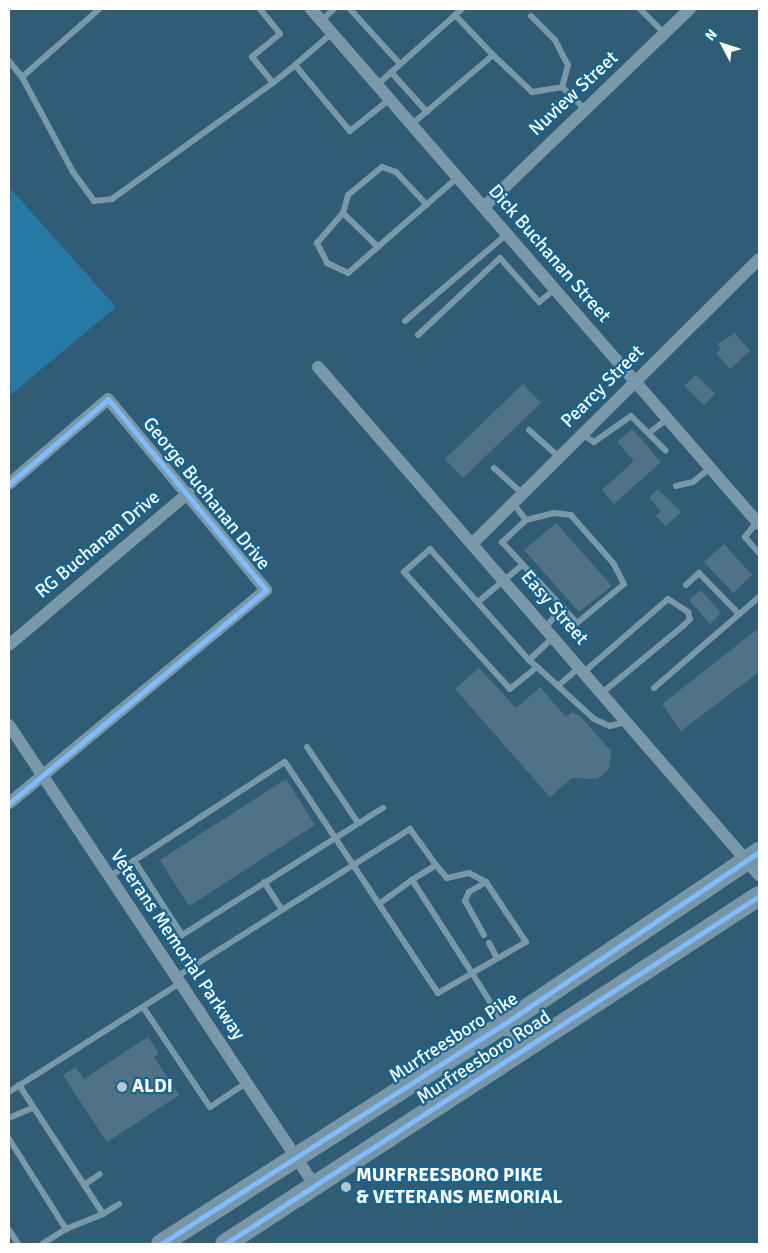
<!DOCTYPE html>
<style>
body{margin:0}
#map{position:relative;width:768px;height:1253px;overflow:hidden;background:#315c75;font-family:Signika,sans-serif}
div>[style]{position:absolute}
.green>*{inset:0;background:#2679a5}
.building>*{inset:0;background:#507286}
.service>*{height:6px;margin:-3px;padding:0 3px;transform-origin:3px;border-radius:3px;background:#7998a8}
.minor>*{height:12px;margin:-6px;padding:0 6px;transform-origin:6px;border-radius:6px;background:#7998a8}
.primary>*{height:20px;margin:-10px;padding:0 10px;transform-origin:10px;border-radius:10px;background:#7896a7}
.cycleway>*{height:5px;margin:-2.5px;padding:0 2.5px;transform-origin:2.5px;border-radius:2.5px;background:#80bcff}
.dots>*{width:14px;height:14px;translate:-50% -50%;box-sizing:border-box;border:2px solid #156491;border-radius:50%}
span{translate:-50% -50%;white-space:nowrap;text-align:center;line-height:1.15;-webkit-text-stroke:4.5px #156491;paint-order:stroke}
.street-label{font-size:19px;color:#fff}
.poi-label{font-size:19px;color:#fff;font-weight:700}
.left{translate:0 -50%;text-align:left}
.frame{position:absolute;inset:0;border:10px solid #fff;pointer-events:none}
.north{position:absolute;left:698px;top:20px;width:50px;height:50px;-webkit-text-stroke:4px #156491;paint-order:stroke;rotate:310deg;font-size:14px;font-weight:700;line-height:20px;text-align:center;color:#fff}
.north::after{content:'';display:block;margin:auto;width:18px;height:22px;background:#fff;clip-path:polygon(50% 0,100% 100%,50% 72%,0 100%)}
</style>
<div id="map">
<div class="green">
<i style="clip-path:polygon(9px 187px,116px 307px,9px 396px)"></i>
</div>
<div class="building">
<i style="clip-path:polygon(735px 333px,750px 351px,730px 369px,716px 353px,721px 349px,717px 344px)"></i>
<i style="clip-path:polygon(696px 375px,715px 394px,704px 405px,684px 386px)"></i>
<i style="clip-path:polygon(523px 384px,541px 403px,463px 478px,445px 459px)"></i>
<i style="clip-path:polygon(632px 429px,661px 462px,614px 504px,602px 490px,634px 461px,617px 442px)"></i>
<i style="clip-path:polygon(658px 489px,681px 512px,666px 526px,656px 516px,661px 511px,649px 498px)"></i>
<i style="clip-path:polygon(556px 523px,612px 586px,579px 612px,524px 550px)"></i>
<i style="clip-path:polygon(724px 544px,752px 575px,733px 593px,704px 562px)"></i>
<i style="clip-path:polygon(701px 590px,721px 613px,710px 624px,689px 600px)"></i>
<i style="clip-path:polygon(759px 628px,759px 672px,681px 731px,662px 704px)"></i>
<i style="clip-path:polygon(479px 668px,516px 708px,540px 687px,566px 717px,572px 712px,580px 716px,611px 751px,609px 769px,597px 779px,572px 778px,550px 797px,455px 689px)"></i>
<i style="clip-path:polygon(286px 779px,315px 825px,189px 906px,160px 860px)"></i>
<i style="clip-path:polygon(148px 1037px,159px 1054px,154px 1057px,179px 1095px,107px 1142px,63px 1075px,76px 1067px,84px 1079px)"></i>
</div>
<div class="service">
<i style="left:260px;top:9px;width:32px;rotate:51deg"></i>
<i style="left:280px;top:34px;width:36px;rotate:141deg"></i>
<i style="left:252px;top:57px;width:33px;rotate:51deg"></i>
<i style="left:273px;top:83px;width:28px;rotate:-39deg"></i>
<i style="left:350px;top:9px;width:74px;rotate:47.7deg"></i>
<i style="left:640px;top:9px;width:35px;rotate:45deg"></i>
<i style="left:455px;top:15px;width:55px;rotate:46.5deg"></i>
<i style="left:531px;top:16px;width:34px;rotate:45deg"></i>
<i style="left:555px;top:40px;width:28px;rotate:63deg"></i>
<i style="left:568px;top:65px;width:23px;rotate:105deg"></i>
<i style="left:321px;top:21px;width:18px;rotate:-43deg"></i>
<i style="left:332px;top:33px;width:49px;rotate:139.1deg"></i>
<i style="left:295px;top:65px;width:86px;rotate:50.2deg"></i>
<i style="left:350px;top:131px;width:51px;rotate:-38.7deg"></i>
<i style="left:9px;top:61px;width:21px;rotate:51deg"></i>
<i style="left:22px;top:77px;width:103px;rotate:-41.4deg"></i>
<i style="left:391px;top:72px;width:54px;rotate:48deg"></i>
<i style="left:22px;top:77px;width:108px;rotate:61.8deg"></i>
<i style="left:73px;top:172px;width:36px;rotate:54deg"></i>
<i style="left:94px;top:201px;width:18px;rotate:-6deg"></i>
<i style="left:112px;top:199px;width:198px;rotate:-35.8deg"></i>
<i style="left:377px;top:85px;width:114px;rotate:-41.8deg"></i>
<i style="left:412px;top:124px;width:106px;rotate:-40.4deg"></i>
<i style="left:493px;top:55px;width:54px;rotate:43.5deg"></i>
<i style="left:532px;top:92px;width:30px;rotate:-9deg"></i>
<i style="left:562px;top:87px;width:30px;rotate:44deg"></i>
<i style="left:343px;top:213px;width:19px;rotate:-74deg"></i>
<i style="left:348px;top:195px;width:44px;rotate:-39.5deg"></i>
<i style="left:382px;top:167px;width:15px;rotate:20deg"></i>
<i style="left:396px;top:172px;width:45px;rotate:46.8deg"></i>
<i style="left:378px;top:247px;width:49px;rotate:-135.8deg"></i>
<i style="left:343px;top:213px;width:40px;rotate:131deg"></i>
<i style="left:317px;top:243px;width:22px;rotate:63deg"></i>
<i style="left:327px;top:263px;width:23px;rotate:25deg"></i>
<i style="left:348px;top:273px;width:146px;rotate:-41.1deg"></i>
<i style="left:405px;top:321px;width:134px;rotate:-40.5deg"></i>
<i style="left:418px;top:335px;width:112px;rotate:-43.2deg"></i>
<i style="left:500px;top:258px;width:59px;rotate:48.4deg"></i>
<i style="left:539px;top:302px;width:21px;rotate:-39deg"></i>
<i style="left:529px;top:430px;width:40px;rotate:42deg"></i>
<i style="left:649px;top:433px;width:23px;rotate:-38deg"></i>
<i style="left:582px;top:434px;width:14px;rotate:34deg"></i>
<i style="left:594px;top:442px;width:45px;rotate:-35.1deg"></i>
<i style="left:631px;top:416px;width:49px;rotate:45deg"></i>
<i style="left:494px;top:468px;width:39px;rotate:42deg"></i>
<i style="left:676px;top:486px;width:17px;rotate:-13deg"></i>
<i style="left:693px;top:482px;width:22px;rotate:-39deg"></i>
<i style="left:513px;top:503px;width:21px;rotate:53deg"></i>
<i style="left:526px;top:520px;width:33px;rotate:137deg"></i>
<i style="left:502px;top:542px;width:110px;rotate:47.2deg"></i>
<i style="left:577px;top:623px;width:61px;rotate:-39.7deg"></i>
<i style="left:624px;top:584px;width:22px;rotate:-117deg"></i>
<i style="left:614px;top:564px;width:65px;rotate:-131.3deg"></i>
<i style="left:571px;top:515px;width:17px;rotate:-173deg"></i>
<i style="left:554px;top:513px;width:29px;rotate:166deg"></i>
<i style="left:757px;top:522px;width:19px;rotate:129deg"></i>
<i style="left:745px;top:537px;width:21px;rotate:49deg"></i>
<i style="left:686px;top:585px;width:18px;rotate:-43deg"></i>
<i style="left:699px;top:573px;width:57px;rotate:45.7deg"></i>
<i style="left:478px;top:602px;width:56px;rotate:-39.9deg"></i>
<i style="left:546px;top:627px;width:22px;rotate:-51deg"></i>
<i style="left:529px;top:660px;width:34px;rotate:-43deg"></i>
<i style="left:537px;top:667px;width:35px;rotate:141deg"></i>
<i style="left:510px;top:689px;width:158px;rotate:-132.2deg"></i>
<i style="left:404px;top:572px;width:35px;rotate:-41deg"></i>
<i style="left:430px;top:549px;width:149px;rotate:48.3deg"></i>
<i style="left:529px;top:660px;width:11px;rotate:41deg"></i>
<i style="left:537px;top:667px;width:28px;rotate:42deg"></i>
<i style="left:558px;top:686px;width:49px;rotate:42.5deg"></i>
<i style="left:594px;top:719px;width:17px;rotate:24deg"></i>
<i style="left:610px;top:726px;width:16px;rotate:-14deg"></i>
<i style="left:584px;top:672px;width:111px;rotate:-41deg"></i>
<i style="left:668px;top:599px;width:24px;rotate:33deg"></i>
<i style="left:688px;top:612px;width:7px;rotate:74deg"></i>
<i style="left:690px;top:619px;width:10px;rotate:135deg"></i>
<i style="left:683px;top:626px;width:105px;rotate:140.4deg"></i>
<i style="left:558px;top:686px;width:29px;rotate:-41deg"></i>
<i style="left:654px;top:688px;width:139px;rotate:-40.9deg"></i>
<i style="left:307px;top:747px;width:92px;rotate:56.1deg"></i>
<i style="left:134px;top:860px;width:89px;rotate:57.4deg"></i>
<i style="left:182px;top:935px;width:238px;rotate:-32.3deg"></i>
<i style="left:109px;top:877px;width:210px;rotate:-33.2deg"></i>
<i style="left:285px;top:762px;width:277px;rotate:56.5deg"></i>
<i style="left:438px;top:993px;width:39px;rotate:-30deg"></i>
<i style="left:472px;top:973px;width:111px;rotate:-122.8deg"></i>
<i style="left:412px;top:880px;width:39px;rotate:144deg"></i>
<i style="left:412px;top:880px;width:28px;rotate:-32deg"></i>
<i style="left:436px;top:865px;width:17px;rotate:50deg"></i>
<i style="left:447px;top:878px;width:23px;rotate:-13deg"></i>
<i style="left:469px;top:873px;width:19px;rotate:28deg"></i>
<i style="left:486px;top:882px;width:72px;rotate:56.3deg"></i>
<i style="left:526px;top:942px;width:62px;rotate:150.1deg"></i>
<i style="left:472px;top:973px;width:57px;rotate:58deg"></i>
<i style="left:264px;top:882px;width:33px;rotate:57deg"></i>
<i style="left:484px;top:935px;width:39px;rotate:-119deg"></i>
<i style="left:465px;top:901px;width:10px;rotate:-66deg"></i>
<i style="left:469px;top:892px;width:20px;rotate:-30deg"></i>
<i style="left:489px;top:943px;width:17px;rotate:62deg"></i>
<i style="left:176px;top:977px;width:277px;rotate:-32.3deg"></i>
<i style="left:410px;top:829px;width:44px;rotate:54.2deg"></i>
<i style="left:143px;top:1007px;width:120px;rotate:56.2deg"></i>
<i style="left:210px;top:1107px;width:43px;rotate:-33.7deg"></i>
<i style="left:19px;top:1085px;width:154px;rotate:56.9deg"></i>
<i style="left:103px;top:1214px;width:19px;rotate:-32deg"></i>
<i style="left:9px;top:1092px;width:203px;rotate:-32.5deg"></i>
<i style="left:9px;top:1118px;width:26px;rotate:-23deg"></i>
<i style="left:9px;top:1139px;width:107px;rotate:57.7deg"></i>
<i style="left:66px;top:1229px;width:40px;rotate:-22deg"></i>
<i style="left:84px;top:1185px;width:19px;rotate:-35deg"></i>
<i style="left:9px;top:1230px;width:17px;rotate:57deg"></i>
<i style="left:42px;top:1244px;width:28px;rotate:-32deg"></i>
</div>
<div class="minor">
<i style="left:311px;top:9px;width:683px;rotate:48.98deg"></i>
<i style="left:484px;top:207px;width:286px;rotate:-43.9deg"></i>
<i style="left:318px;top:367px;width:673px;rotate:49.04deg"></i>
<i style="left:9px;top:484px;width:130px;rotate:-40.6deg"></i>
<i style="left:108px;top:399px;width:248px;rotate:50.4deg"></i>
<i style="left:266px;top:590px;width:334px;rotate:140.3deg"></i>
<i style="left:473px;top:543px;width:403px;rotate:-44.8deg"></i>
<i style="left:9px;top:645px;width:235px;rotate:-40.3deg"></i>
<i style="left:9px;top:725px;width:553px;rotate:56.42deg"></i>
<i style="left:504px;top:1024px;width:33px;rotate:59deg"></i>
</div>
<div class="primary">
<i style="left:161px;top:1244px;width:407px;rotate:-32.7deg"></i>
<i style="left:504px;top:1024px;width:308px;rotate:-34deg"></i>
<i style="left:225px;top:1244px;width:637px;rotate:-33.09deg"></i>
</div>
<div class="cycleway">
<i style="left:9px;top:484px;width:130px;rotate:-40.6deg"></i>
<i style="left:108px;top:399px;width:248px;rotate:50.4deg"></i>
<i style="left:266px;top:590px;width:334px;rotate:140.3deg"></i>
<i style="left:161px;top:1244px;width:407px;rotate:-32.7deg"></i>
<i style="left:504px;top:1024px;width:308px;rotate:-34deg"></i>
<i style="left:225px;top:1244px;width:637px;rotate:-33.09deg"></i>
</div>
<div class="dots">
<i style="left:122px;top:1087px;background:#b7c6cf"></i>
<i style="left:346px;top:1187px;background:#b7c6cf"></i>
</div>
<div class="street-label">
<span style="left:574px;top:94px;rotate:-43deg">Nuview Street</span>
<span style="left:549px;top:254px;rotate:49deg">Dick Buchanan Street</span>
<span style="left:603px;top:387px;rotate:-45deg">Pearcy Street</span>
<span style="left:206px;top:494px;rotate:51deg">George Buchanan Drive</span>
<span style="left:98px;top:545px;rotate:-40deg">RG Buchanan Drive</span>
<span style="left:554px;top:608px;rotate:49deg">Easy Street</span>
<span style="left:177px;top:945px;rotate:56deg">Veterans Memorial Parkway</span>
<span style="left:454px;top:1038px;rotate:-33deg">Murfreesboro Pike</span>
<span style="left:484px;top:1058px;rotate:-33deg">Murfreesboro Road</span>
</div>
<div class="poi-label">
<span class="left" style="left:132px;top:1087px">ALDI</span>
<span class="left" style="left:356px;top:1187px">MURFREESBORO PIKE<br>&amp; VETERANS MEMORIAL</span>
</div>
<div class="frame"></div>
<div class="north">N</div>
</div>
